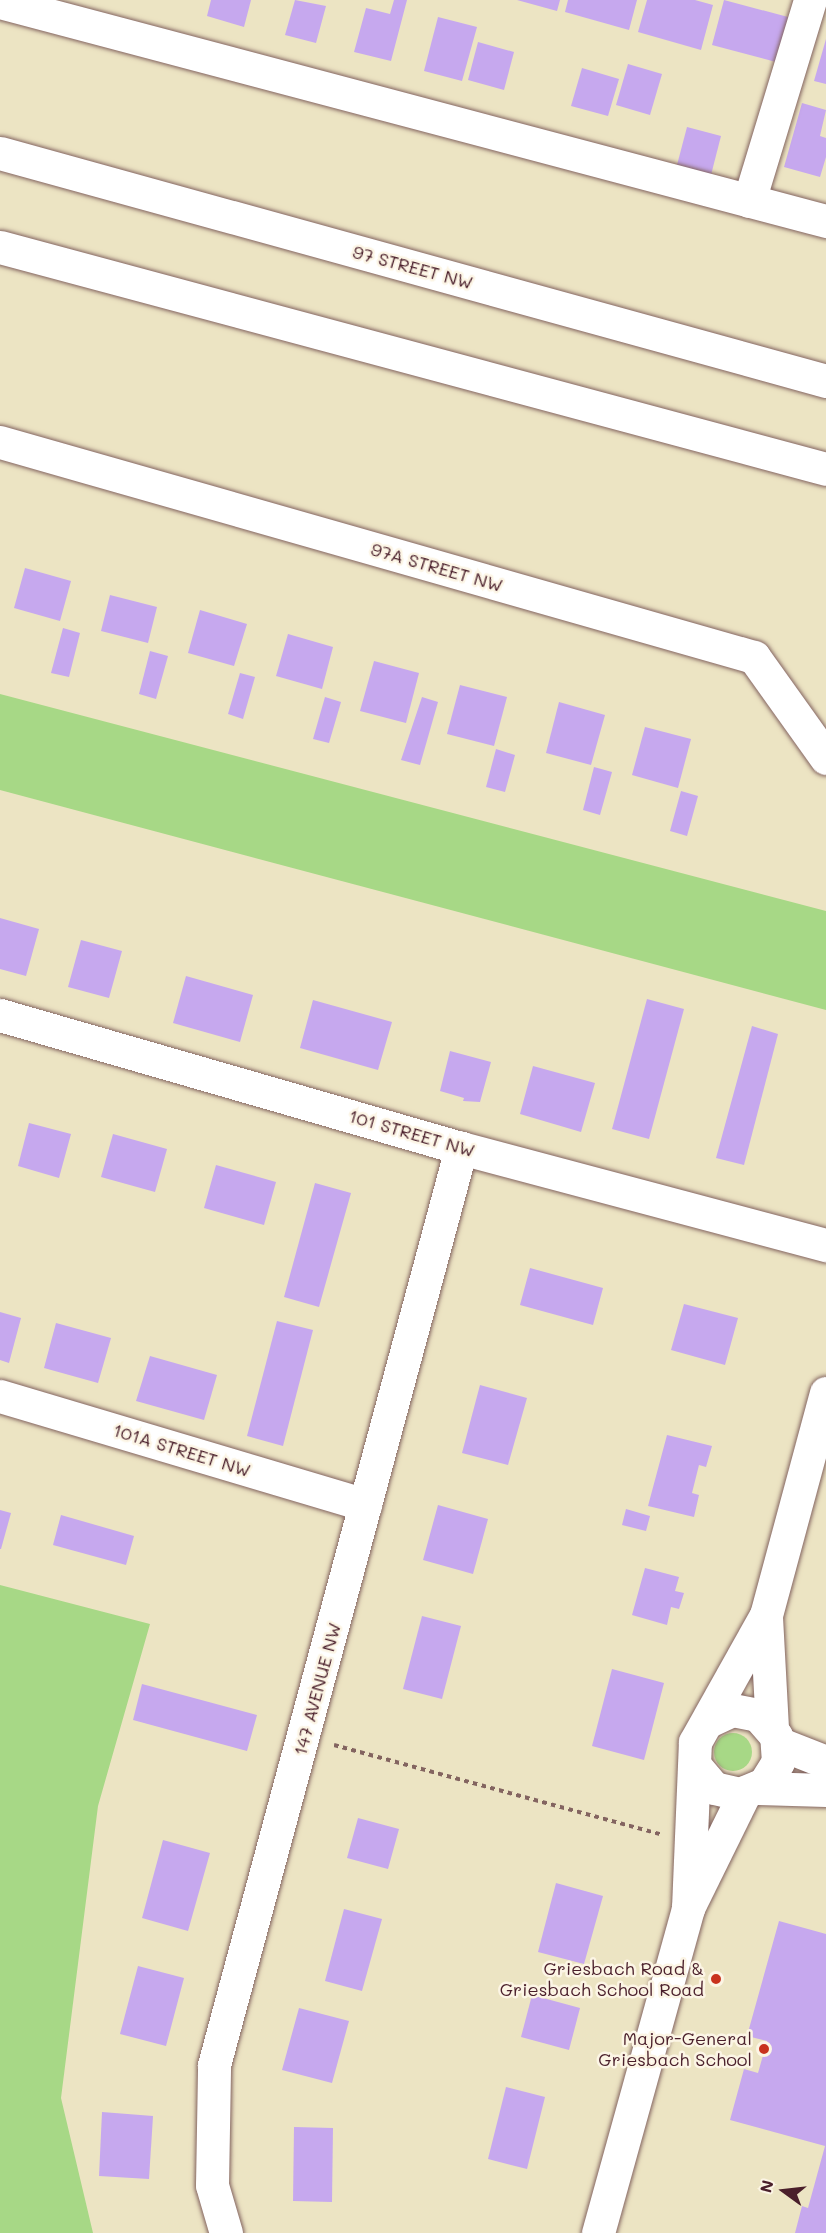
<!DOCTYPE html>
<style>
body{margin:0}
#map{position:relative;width:826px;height:2233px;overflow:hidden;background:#ece4c3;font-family:Mali,sans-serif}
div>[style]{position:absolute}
.green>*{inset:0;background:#a7d886}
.round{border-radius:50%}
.building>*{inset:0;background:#c6a8ee}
.path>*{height:4px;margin-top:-2px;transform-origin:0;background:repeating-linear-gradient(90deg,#836460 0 4.5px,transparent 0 9px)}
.roads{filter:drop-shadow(0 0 2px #836460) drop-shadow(0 0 2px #836460)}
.minor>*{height:33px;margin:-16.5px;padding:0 16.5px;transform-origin:16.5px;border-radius:16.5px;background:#fff}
.major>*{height:33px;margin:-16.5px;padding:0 16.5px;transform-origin:16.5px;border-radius:16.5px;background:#fff}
.dots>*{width:16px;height:16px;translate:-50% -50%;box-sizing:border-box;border:3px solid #fcf5e5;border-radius:50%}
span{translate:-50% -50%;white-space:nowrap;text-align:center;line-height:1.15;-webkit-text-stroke:5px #fcf5e5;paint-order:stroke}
.street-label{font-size:18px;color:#4a1f2b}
.poi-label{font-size:18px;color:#4a1f2b}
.right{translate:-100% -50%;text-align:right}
.north{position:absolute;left:754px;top:2161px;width:60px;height:60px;-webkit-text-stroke:4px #fcf5e5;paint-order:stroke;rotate:285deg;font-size:16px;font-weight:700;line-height:24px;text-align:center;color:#4a1f2b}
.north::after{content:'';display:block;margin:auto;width:21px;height:27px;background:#4a1f2b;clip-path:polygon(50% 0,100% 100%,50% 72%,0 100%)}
</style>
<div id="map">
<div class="green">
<i style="clip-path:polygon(0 694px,826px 911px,826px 1010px,0 790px)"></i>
<i style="clip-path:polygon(0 1585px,150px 1624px,98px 1806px,61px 2098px,93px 2233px,0 2233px)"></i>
<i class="round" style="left:714px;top:1733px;width:38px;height:38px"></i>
</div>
<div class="building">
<i style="clip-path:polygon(211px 0,251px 0,244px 27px,207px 16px)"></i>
<i style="clip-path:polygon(295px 0,326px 6px,316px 43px,285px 35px)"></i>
<i style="clip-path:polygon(394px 0,407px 0,391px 61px,354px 52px,366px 8px,390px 14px)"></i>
<i style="clip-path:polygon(517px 0,560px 0,557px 11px)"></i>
<i style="clip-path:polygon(568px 0,637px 0,629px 30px,565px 12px)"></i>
<i style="clip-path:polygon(647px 0,695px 0,713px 5px,701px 50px,638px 32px)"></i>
<i style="clip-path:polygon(724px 0,788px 17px,776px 62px,712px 45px)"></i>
<i style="clip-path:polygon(438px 17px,477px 27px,462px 81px,424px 71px)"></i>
<i style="clip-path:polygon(826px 39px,826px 84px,814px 81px)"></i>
<i style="clip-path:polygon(478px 42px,514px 52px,504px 90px,468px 80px)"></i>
<i style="clip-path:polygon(628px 64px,662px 74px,650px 115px,616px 105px)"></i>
<i style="clip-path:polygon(582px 68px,619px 79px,608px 116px,571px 106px)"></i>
<i style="clip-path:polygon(802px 103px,826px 110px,820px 136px,826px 138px,826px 157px,820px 177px,784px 167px)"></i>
<i style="clip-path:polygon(687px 127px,721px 136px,711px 175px,677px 165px)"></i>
<i style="clip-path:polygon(25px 568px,71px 581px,60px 621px,14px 608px)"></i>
<i style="clip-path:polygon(110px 595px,157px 607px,148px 643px,101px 631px)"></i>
<i style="clip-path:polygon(200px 610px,247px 624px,234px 666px,188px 653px)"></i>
<i style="clip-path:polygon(63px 628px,80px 633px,69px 677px,51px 673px)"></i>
<i style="clip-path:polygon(288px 634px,333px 647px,322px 689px,276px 676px)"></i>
<i style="clip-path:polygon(150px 651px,168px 656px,156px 699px,139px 694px)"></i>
<i style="clip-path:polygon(374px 661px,419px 673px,406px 723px,360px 711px)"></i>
<i style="clip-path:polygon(240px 673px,255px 677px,243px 719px,228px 714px)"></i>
<i style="clip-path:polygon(460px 685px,507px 697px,494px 746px,447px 734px)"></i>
<i style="clip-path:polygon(325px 697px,341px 702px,329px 743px,313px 739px)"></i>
<i style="clip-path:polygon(422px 697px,438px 702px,420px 765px,401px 760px)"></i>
<i style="clip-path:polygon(559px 702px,605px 715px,591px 765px,546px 753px)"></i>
<i style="clip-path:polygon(645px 727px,691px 739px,678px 788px,632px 775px)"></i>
<i style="clip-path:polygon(496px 749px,515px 755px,505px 792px,486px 787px)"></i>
<i style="clip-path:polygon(594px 767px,612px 772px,600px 815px,583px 810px)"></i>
<i style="clip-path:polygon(681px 791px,698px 796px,687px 836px,670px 831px)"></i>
<i style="clip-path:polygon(0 918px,39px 929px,26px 976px,0 969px)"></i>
<i style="clip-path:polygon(81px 940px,122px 951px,109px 998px,68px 987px)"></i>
<i style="clip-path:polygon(186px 976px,253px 995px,240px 1042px,173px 1023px)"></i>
<i style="clip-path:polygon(647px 999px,684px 1009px,649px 1139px,612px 1129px)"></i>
<i style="clip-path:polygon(313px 1000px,392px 1022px,378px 1070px,300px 1048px)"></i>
<i style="clip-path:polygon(752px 1026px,778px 1034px,744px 1165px,716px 1158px)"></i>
<i style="clip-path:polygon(450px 1051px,491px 1062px,480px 1102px,463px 1101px,464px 1098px,440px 1091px)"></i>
<i style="clip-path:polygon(533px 1066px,595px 1083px,581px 1132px,520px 1114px)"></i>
<i style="clip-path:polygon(29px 1123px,71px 1134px,59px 1178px,18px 1166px)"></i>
<i style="clip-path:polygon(113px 1134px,167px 1149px,155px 1192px,101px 1177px)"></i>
<i style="clip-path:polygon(216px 1165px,276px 1182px,264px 1225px,204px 1208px)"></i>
<i style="clip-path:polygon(315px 1183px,351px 1193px,319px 1307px,284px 1297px)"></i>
<i style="clip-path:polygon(530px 1268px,603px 1288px,593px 1325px,520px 1305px)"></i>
<i style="clip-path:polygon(684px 1304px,738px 1318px,725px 1365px,671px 1350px)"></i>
<i style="clip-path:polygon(0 1312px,21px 1318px,9px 1363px,0 1360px)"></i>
<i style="clip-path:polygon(277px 1321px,313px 1330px,283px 1446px,247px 1436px)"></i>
<i style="clip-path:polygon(56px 1323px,111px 1338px,98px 1383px,44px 1368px)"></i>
<i style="clip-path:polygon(150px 1356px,217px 1375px,204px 1420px,136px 1401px)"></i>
<i style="clip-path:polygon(480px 1385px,527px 1398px,508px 1465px,462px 1453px)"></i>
<i style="clip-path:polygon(667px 1435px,712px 1446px,706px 1467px,699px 1465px,692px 1493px,699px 1495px,694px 1517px,648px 1506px)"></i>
<i style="clip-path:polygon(438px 1505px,488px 1519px,473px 1574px,423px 1560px)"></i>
<i style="clip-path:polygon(626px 1509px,650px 1516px,646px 1531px,622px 1525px)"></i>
<i style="clip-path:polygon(0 1510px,11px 1513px,1px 1549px,0 1549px)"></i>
<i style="clip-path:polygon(61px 1515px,134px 1536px,126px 1565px,53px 1545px)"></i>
<i style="clip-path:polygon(645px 1568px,679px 1577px,675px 1591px,684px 1593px,679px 1609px,671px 1607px,667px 1625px,632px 1615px)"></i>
<i style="clip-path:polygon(422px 1616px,461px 1626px,442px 1699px,403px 1689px)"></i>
<i style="clip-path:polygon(612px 1669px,664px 1683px,644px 1760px,592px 1746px)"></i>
<i style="clip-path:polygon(142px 1684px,257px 1715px,247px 1751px,133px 1720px)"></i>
<i style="clip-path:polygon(358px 1818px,399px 1829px,388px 1869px,347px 1858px)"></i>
<i style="clip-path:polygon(163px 1840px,210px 1853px,188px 1931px,142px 1918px)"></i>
<i style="clip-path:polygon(556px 1883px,603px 1896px,584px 1964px,538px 1952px)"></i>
<i style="clip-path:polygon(344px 1909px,382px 1919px,362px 1991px,325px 1981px)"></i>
<i style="clip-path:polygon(779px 1921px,826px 1934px,826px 2233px,795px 2233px,802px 2206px,808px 2208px,825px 2146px,730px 2120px,744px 2069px,758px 2073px,767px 2041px,747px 2036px)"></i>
<i style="clip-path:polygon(138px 1966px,184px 1978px,166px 2046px,120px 2034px)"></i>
<i style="clip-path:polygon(532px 1995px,580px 2008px,569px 2050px,521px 2037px)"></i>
<i style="clip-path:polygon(299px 2008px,349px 2021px,332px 2083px,282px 2070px)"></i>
<i style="clip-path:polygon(506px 2087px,545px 2097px,527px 2169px,488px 2159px)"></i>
<i style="clip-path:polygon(102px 2112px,153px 2116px,149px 2179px,99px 2176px)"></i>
<i style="clip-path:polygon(294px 2127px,333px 2128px,332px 2202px,293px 2201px)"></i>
</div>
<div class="path">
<i style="left:334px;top:1745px;width:338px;rotate:15.3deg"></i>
</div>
<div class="roads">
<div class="minor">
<i style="left:0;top:2px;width:855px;rotate:14.85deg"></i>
<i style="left:749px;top:201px;width:210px;rotate:-73.1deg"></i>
<i style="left:0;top:442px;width:784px;rotate:15.92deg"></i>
<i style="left:754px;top:657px;width:124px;rotate:54.5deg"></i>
<i style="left:0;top:1015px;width:480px;rotate:16.1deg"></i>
<i style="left:461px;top:1148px;width:378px;rotate:14.9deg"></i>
<i style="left:0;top:1396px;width:381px;rotate:16.6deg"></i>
<i style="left:766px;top:1617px;width:112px;rotate:86.9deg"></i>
<i style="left:778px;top:1743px;width:52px;rotate:21.6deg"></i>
<i style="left:697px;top:1768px;width:26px;rotate:50deg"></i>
<i style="left:714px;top:1788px;width:27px;rotate:13deg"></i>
<i style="left:740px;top:1794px;width:26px;rotate:-23deg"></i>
<i style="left:764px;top:1784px;width:26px;rotate:-58deg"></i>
<i style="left:778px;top:1762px;width:26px;rotate:-94deg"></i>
<i style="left:776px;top:1736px;width:28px;rotate:-131deg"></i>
<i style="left:758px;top:1715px;width:26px;rotate:-169deg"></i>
<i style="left:732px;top:1710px;width:26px;rotate:155deg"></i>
<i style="left:758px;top:1788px;width:68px;rotate:1.7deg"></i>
<i style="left:688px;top:1908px;width:166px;rotate:-87.6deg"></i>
<i style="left:695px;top:1742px;width:145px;rotate:-60.8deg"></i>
<i style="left:766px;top:1615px;width:230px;rotate:-74.9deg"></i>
<i style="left:226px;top:2233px;width:50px;rotate:-106.3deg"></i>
<i style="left:212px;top:2185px;width:120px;rotate:-89deg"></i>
<i style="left:214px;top:2065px;width:950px;rotate:-74.92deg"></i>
<i style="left:598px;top:2233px;width:337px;rotate:-74.5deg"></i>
<i style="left:688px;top:1908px;width:129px;rotate:-63.8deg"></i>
</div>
<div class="major">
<i style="left:0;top:153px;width:857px;rotate:15.43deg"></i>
<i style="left:0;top:247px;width:855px;rotate:15.04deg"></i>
</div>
</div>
<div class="dots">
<i style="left:716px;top:1979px;background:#c8321e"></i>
<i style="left:764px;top:2049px;background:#c8321e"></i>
</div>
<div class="street-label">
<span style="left:413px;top:267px;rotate:15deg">97 STREET NW</span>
<span style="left:437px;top:567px;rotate:16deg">97A STREET NW</span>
<span style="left:412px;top:1133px;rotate:16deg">101 STREET NW</span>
<span style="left:182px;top:1450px;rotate:17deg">101A STREET NW</span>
<span style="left:317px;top:1689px;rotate:-75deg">147 AVENUE NW</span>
</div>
<div class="poi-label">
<span class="right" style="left:704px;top:1979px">Griesbach Road &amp;<br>Griesbach School Road</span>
<span class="right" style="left:752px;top:2049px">Major-General<br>Griesbach School</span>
</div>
<div class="north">N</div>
</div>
